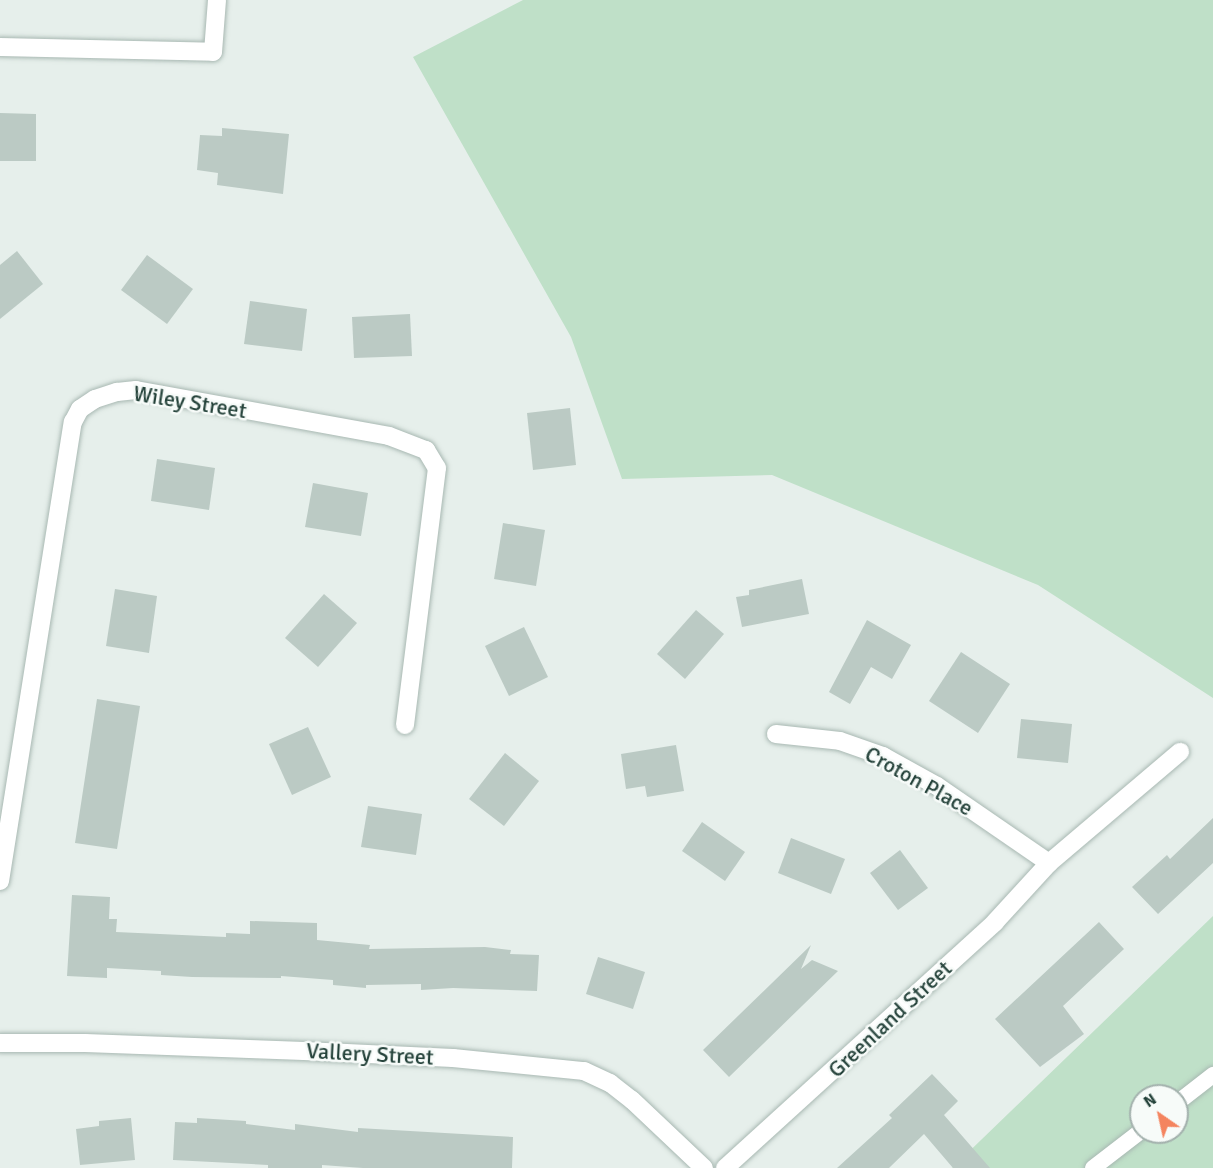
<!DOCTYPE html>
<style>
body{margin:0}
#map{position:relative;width:1213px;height:1168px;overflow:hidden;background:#e6efeb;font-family:Signika,sans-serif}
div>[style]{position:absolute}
.green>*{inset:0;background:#bfe0c8}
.building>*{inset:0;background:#bbcac4}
.roads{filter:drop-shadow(0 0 2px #a8b8b2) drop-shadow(0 0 2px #a8b8b2)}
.lane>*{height:16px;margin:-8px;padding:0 8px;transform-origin:8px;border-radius:8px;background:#fff}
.street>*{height:18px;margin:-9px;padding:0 9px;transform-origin:9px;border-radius:9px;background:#fff}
span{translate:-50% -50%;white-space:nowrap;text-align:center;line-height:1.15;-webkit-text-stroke:5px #f7fbf9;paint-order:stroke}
.street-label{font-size:22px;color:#24423a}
.north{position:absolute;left:1129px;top:1084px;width:60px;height:60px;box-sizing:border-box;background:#f7fbf9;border:2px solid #a3b1ad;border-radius:50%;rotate:326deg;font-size:16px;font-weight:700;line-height:24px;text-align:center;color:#24423a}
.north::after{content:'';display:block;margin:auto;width:21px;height:27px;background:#f4845f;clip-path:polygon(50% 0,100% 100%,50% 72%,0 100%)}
</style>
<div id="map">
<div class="green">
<i style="clip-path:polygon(523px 0,1213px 0,1213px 698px,1038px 585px,772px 475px,622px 479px,571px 337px,413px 57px)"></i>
<i style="clip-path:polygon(evenodd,1213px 916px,1213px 1168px,952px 1168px,1213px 916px,1141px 1096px,1177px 1096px,1177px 1132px,1141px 1132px,1141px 1096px)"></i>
</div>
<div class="building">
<i style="clip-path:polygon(0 113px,36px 114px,36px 161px,0 161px)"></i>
<i style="clip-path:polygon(222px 128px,289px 134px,283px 194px,217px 185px,218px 173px,197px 170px,200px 135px,222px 136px)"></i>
<i style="clip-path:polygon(17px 251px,43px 284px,0 319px,0 265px)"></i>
<i style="clip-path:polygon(147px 255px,193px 289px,167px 324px,121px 290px)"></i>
<i style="clip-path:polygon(250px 301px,307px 309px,302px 351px,244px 344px)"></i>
<i style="clip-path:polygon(410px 314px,412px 356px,354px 358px,352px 317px)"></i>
<i style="clip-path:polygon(570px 408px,576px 465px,533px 470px,527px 413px)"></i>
<i style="clip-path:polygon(157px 459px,215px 468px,209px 510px,151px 501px)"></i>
<i style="clip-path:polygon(313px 483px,368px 493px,361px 536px,305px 527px)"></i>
<i style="clip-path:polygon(503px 523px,545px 530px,536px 586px,494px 579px)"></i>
<i style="clip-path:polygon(802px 579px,809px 614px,742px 627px,736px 597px,749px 595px,749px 590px)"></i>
<i style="clip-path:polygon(115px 589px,157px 596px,149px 653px,106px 646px)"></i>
<i style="clip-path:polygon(324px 594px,357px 623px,318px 667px,285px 638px)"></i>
<i style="clip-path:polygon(696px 610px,724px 634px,685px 679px,657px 654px)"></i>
<i style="clip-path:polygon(867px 620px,911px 645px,892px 679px,871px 667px,850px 704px,829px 692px)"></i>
<i style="clip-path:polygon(524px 627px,548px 677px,509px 696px,485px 646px)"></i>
<i style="clip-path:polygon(961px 652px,1010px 684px,978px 733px,929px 701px)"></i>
<i style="clip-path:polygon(97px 699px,140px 706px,117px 849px,75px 843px)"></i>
<i style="clip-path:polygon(1021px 719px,1072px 724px,1068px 763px,1017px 758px)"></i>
<i style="clip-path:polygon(308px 727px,331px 777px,292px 795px,269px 744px)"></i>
<i style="clip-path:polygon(676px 745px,684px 791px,647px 797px,645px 786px,626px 789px,621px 754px)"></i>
<i style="clip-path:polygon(505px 753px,539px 781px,504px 826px,469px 799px)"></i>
<i style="clip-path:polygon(368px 806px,422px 814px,416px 855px,361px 847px)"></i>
<i style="clip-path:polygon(1213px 818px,1213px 863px,1158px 914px,1132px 887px,1167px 855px,1170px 859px)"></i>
<i style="clip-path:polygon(702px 822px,745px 852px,725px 881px,682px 851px)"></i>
<i style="clip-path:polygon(791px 838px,845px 859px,831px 894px,778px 873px)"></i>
<i style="clip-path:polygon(900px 850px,928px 888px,898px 910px,870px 873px)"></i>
<i style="clip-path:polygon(72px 895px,110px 897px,109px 919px,117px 919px,116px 932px,226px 937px,226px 933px,250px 934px,250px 921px,317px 923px,317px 940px,370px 945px,369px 949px,485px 947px,511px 950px,510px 954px,539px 955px,537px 991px,453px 988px,421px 990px,421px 984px,366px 985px,366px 988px,333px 985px,333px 980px,281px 976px,281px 978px,192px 977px,161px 975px,161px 971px,107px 968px,107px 978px,67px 976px)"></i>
<i style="clip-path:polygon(1099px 922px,1124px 949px,1063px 1006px,1084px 1034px,1040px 1067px,995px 1019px)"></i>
<i style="clip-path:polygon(811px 945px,801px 969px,812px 960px,838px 971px,729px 1077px,703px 1050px)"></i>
<i style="clip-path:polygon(598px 957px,645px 972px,633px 1009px,586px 994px)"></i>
<i style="clip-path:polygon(932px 1074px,958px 1101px,944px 1115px,990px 1168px,953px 1168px,924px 1134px,889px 1168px,837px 1168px,892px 1118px,889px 1115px)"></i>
<i style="clip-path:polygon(131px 1118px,135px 1160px,80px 1165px,76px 1129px,99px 1126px,99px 1121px)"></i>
<i style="clip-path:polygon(197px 1118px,246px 1121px,246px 1124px,295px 1130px,295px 1124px,358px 1132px,358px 1128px,513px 1137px,512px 1168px,363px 1168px,322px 1165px,322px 1168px,268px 1168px,268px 1165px,173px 1160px,175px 1122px,197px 1123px)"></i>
</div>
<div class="roads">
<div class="lane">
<i style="left:1177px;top:1103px;width:46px;rotate:-37.9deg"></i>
<i style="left:1093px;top:1168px;width:61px;rotate:-37.6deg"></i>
</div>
<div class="street">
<i style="left:0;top:47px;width:213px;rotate:1.3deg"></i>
<i style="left:213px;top:52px;width:52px;rotate:-85.6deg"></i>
<i style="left:776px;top:734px;width:64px;rotate:6.2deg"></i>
<i style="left:840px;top:741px;width:46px;rotate:19.2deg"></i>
<i style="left:883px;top:756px;width:62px;rotate:29.1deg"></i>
<i style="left:937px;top:786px;width:136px;rotate:34.5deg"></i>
<i style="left:0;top:881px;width:465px;rotate:-81deg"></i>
<i style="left:73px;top:422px;width:15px;rotate:-62deg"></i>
<i style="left:80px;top:409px;width:18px;rotate:-34deg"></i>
<i style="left:95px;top:399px;width:23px;rotate:-18deg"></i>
<i style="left:117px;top:392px;width:19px;rotate:-6deg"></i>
<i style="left:136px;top:390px;width:257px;rotate:10.3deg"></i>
<i style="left:389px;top:436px;width:40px;rotate:21deg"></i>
<i style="left:426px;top:450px;width:21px;rotate:59deg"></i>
<i style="left:437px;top:468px;width:259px;rotate:97.1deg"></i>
<i style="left:0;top:1043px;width:85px"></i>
<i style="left:85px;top:1043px;width:219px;rotate:2.1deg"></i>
<i style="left:304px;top:1051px;width:149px;rotate:2.7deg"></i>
<i style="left:453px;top:1058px;width:132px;rotate:5.7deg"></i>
<i style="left:584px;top:1071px;width:29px;rotate:25deg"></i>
<i style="left:610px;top:1083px;width:28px;rotate:38deg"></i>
<i style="left:632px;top:1100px;width:99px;rotate:43.4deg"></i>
<i style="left:725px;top:1168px;width:365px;rotate:-42.3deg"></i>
<i style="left:995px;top:922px;width:80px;rotate:-47.5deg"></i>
<i style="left:1049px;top:863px;width:172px;rotate:-40.3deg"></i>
</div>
</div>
<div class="street-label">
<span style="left:190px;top:402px;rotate:9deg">Wiley Street</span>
<span style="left:919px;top:781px;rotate:29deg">Croton Place</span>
<span style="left:890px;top:1019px;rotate:-43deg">Greenland Street</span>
<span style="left:370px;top:1054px;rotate:3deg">Vallery Street</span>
</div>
<div class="north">N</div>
</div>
